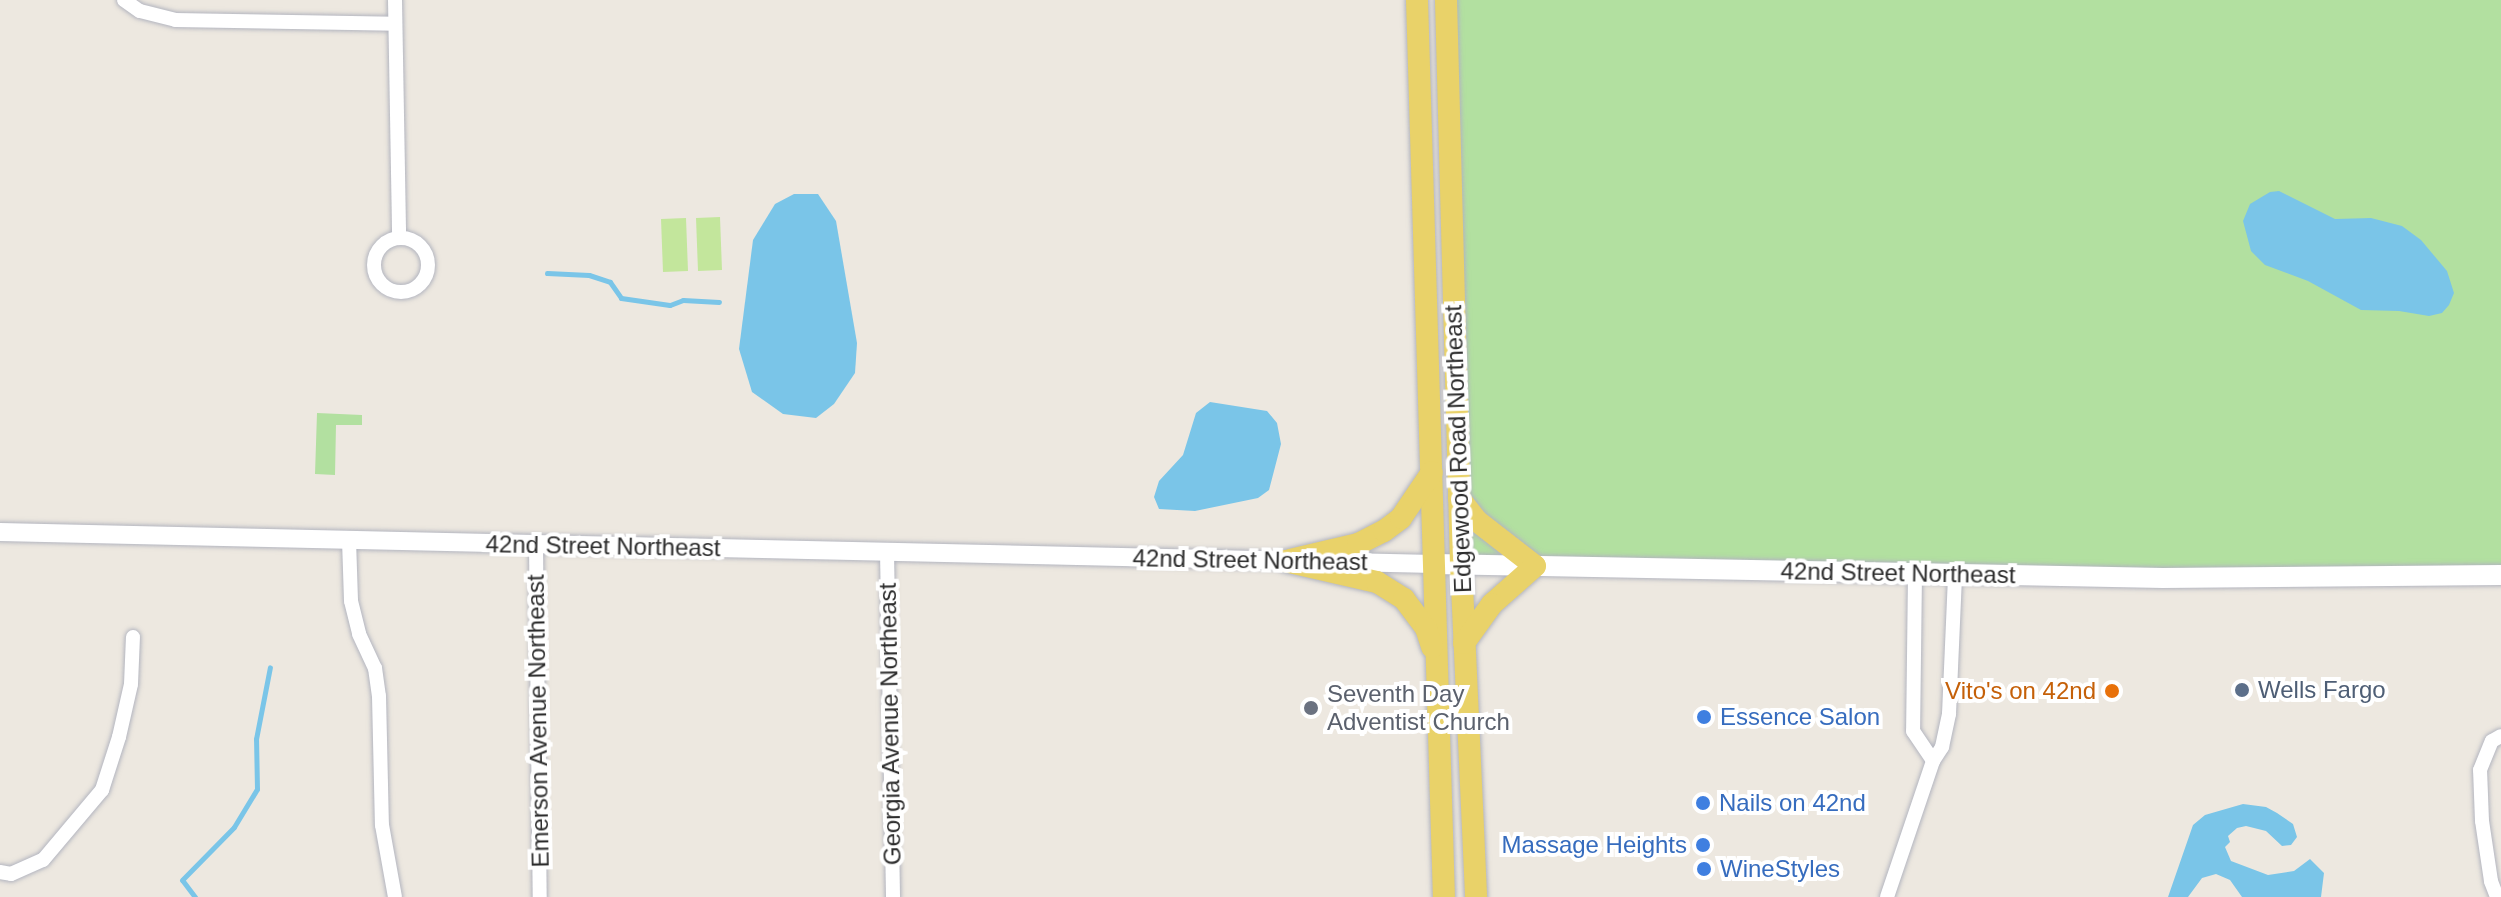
<!DOCTYPE html>
<style>
body{margin:0}
#map{position:relative;width:2501px;height:897px;overflow:hidden;background:#ede8e0;font-family:Arial,sans-serif}
div>[style]{position:absolute}
.green>*{inset:0;background:#b2e0a0}
.pitch>*{inset:0;background:#c3e69c}
.water>*{inset:0;background:#7ac5e8}
.stream>*{height:5px;margin:-2.5px;padding:0 2.5px;transform-origin:2.5px;border-radius:2.5px;background:#7ac5e8}
.roads{filter:drop-shadow(0 0 2px #b3b5bf) drop-shadow(0 0 2px #b3b5bf)}
.minor>*{height:14px;margin:-7px;padding:0 7px;transform-origin:7px;border-radius:7px;background:#fff}
.minor>.ring{margin:-7px;padding:0;box-sizing:content-box;background:none;border:14px solid #fff;border-radius:50%}
.tertiary>*{height:18px;margin:-9px;padding:0 9px;transform-origin:9px;border-radius:9px;background:#fff}
.secondary>*{height:20px;margin:-10px;padding:0 10px;transform-origin:10px;border-radius:10px;background:#fff}
.primary>*{height:22px;margin:-11px;padding:0 11px;transform-origin:11px;border-radius:11px;background:#e9d269}
.dots>*{width:22px;height:22px;translate:-50% -50%;box-sizing:border-box;border:4px solid #fff;border-radius:50%}
span{translate:-50% -50%;white-space:nowrap;text-align:center;line-height:1.15;-webkit-text-stroke:8px #fff;paint-order:stroke}
.street-label{font-size:24px;color:#2c2c2c}
.service-label{font-size:24px;color:#4e5e75}
.left{translate:0 -50%;text-align:left}
.food-label{font-size:24px;color:#c56008}
.right{translate:-100% -50%;text-align:right}
.worship-label{font-size:24px;color:#5b616d}
.shop-label{font-size:24px;color:#366cbe}
</style>
<div id="map">
<div class="green">
<i style="clip-path:polygon(1446px 0,2501px 0,2501px 575px,1461px 564px)"></i>
<i style="clip-path:polygon(317px 413px,362px 415px,362px 425px,336px 425px,335px 475px,315px 474px)"></i>
</div>
<div class="pitch">
<i style="clip-path:polygon(720px 217px,722px 270px,698px 271px,696px 218px)"></i>
<i style="clip-path:polygon(686px 218px,688px 271px,663px 272px,661px 219px)"></i>
</div>
<div class="water">
<i style="clip-path:polygon(2279px 191px,2335px 219px,2371px 218px,2402px 226px,2421px 240px,2447px 271px,2454px 293px,2449px 305px,2442px 313px,2429px 316px,2399px 311px,2361px 310px,2308px 281px,2265px 265px,2251px 251px,2243px 221px,2250px 204px,2270px 192px)"></i>
<i style="clip-path:polygon(794px 194px,818px 194px,836px 221px,857px 343px,855px 373px,834px 404px,816px 418px,783px 414px,752px 392px,739px 349px,753px 240px,775px 204px)"></i>
<i style="clip-path:polygon(1210px 402px,1267px 411px,1277px 423px,1281px 444px,1269px 490px,1258px 498px,1195px 511px,1159px 509px,1154px 497px,1159px 481px,1183px 455px,1196px 413px)"></i>
<i style="clip-path:polygon(2243px 804px,2266px 807px,2277px 813px,2293px 824px,2297px 837px,2291px 845px,2282px 846px,2266px 831px,2246px 826px,2237px 828px,2228px 836px,2230px 842px,2225px 847px,2231px 861px,2268px 875px,2294px 871px,2310px 859px,2324px 873px,2321px 897px,2242px 897px,2230px 880px,2216px 874px,2202px 878px,2188px 897px,2168px 897px,2193px 825px,2205px 815px)"></i>
</div>
<div class="stream">
<i style="left:547px;top:273px;width:42px;rotate:2.7deg"></i>
<i style="left:589px;top:275px;width:22px;rotate:18deg"></i>
<i style="left:610px;top:282px;width:19px;rotate:55deg"></i>
<i style="left:621px;top:298px;width:49px;rotate:8.1deg"></i>
<i style="left:670px;top:305px;width:14px;rotate:-21deg"></i>
<i style="left:683px;top:300px;width:36px;rotate:3deg"></i>
<i style="left:195px;top:897px;width:21px;rotate:-127deg"></i>
<i style="left:182px;top:880px;width:74px;rotate:-45.5deg"></i>
<i style="left:234px;top:827px;width:44px;rotate:-58.8deg"></i>
<i style="left:257px;top:789px;width:50px;rotate:-91.1deg"></i>
<i style="left:256px;top:739px;width:73px;rotate:-79deg"></i>
</div>
<div class="roads">
<div class="minor">
<i style="left:124px;top:0;width:19px;rotate:35deg"></i>
<i style="left:140px;top:11px;width:36px;rotate:14deg"></i>
<i style="left:175px;top:20px;width:220px;rotate:1deg"></i>
<i style="left:395px;top:0;width:238px;rotate:89deg"></i>
<i class="ring" style="left:374px;top:238px;width:40px;height:40px"></i>
<i style="left:349px;top:540px;width:61px;rotate:88.1deg"></i>
<i style="left:351px;top:601px;width:34px;rotate:76deg"></i>
<i style="left:359px;top:634px;width:38px;rotate:65deg"></i>
<i style="left:375px;top:668px;width:28px;rotate:82deg"></i>
<i style="left:379px;top:696px;width:129px;rotate:88.7deg"></i>
<i style="left:382px;top:825px;width:73px;rotate:79.8deg"></i>
<i style="left:536px;top:544px;width:353px;rotate:89.4deg"></i>
<i style="left:887px;top:552px;width:345px;rotate:89deg"></i>
<i style="left:1915px;top:574px;width:157px;rotate:90.7deg"></i>
<i style="left:1913px;top:731px;width:36px;rotate:56deg"></i>
<i style="left:0;top:872px;width:11px;rotate:10deg"></i>
<i style="left:11px;top:874px;width:35px;rotate:-24deg"></i>
<i style="left:43px;top:860px;width:92px;rotate:-49.9deg"></i>
<i style="left:102px;top:790px;width:56px;rotate:-72.2deg"></i>
<i style="left:119px;top:737px;width:54px;rotate:-77.2deg"></i>
<i style="left:131px;top:684px;width:47px;rotate:-87.6deg"></i>
<i style="left:1887px;top:897px;width:144px;rotate:-71.3deg"></i>
<i style="left:1933px;top:761px;width:17px;rotate:-57deg"></i>
<i style="left:1942px;top:747px;width:34px;rotate:-78deg"></i>
<i style="left:1949px;top:714px;width:140px;rotate:-87.5deg"></i>
<i style="left:2497px;top:897px;width:17px;rotate:-111deg"></i>
<i style="left:2491px;top:881px;width:61px;rotate:-98.5deg"></i>
<i style="left:2482px;top:821px;width:51px;rotate:-92.2deg"></i>
<i style="left:2480px;top:770px;width:31px;rotate:-68deg"></i>
<i style="left:2492px;top:741px;width:10px;rotate:-29deg"></i>
</div>
<div class="tertiary">
<i style="left:0;top:532px;width:1435px;rotate:1.28deg"></i>
</div>
<div class="secondary">
<i style="left:1435px;top:564px;width:728px;rotate:1.1deg"></i>
<i style="left:2163px;top:578px;width:338px;rotate:-0.5deg"></i>
</div>
<div class="primary">
<i style="left:1417px;top:0;width:897px;rotate:88.28deg"></i>
<i style="left:1446px;top:0;width:564px;rotate:88.48deg"></i>
<i style="left:1461px;top:564px;width:333px;rotate:87.4deg"></i>
<i style="left:1459px;top:498px;width:29px;rotate:52deg"></i>
<i style="left:1477px;top:521px;width:73px;rotate:37.8deg"></i>
<i style="left:1535px;top:566px;width:57px;rotate:138.5deg"></i>
<i style="left:1492px;top:604px;width:48px;rotate:125.7deg"></i>
<i style="left:1290px;top:560px;width:70px;rotate:-13.2deg"></i>
<i style="left:1358px;top:544px;width:29px;rotate:-27deg"></i>
<i style="left:1384px;top:531px;width:21px;rotate:-37deg"></i>
<i style="left:1401px;top:518px;width:55px;rotate:-56deg"></i>
<i style="left:1285px;top:561px;width:94px;rotate:12.9deg"></i>
<i style="left:1377px;top:582px;width:32px;rotate:32deg"></i>
<i style="left:1404px;top:599px;width:36px;rotate:53deg"></i>
<i style="left:1426px;top:628px;width:20px;rotate:72deg"></i>
</div>
</div>
<div class="dots">
<i style="left:2242px;top:690px;background:#5c6f8a"></i>
<i style="left:2112px;top:691px;background:#e8710a"></i>
<i style="left:1311px;top:708px;background:#6b7280"></i>
<i style="left:1704px;top:717px;background:#3f7fe0"></i>
<i style="left:1703px;top:803px;background:#3f7fe0"></i>
<i style="left:1703px;top:845px;background:#3f7fe0"></i>
<i style="left:1704px;top:869px;background:#3f7fe0"></i>
</div>
<div class="street-label">
<span style="left:1458px;top:449px;rotate:-92deg">Edgewood Road Northeast</span>
<span style="left:603px;top:546px;rotate:1deg">42nd Street Northeast</span>
<span style="left:1250px;top:560px;rotate:1deg">42nd Street Northeast</span>
<span style="left:1898px;top:573px;rotate:1deg">42nd Street Northeast</span>
<span style="left:538px;top:721px;rotate:-91deg">Emerson Avenue Northeast</span>
<span style="left:890px;top:724px;rotate:-91deg">Georgia Avenue Northeast</span>
</div>
<div class="service-label">
<span class="left" style="left:2258px;top:690px">Wells Fargo</span>
</div>
<div class="food-label">
<span class="right" style="left:2096px;top:691px">Vito's on 42nd</span>
</div>
<div class="worship-label">
<span class="left" style="left:1327px;top:708px">Seventh Day<br>Adventist Church</span>
</div>
<div class="shop-label">
<span class="left" style="left:1720px;top:717px">Essence Salon</span>
<span class="left" style="left:1719px;top:803px">Nails on 42nd</span>
<span class="right" style="left:1687px;top:845px">Massage Heights</span>
<span class="left" style="left:1720px;top:869px">WineStyles</span>
</div>
</div>
